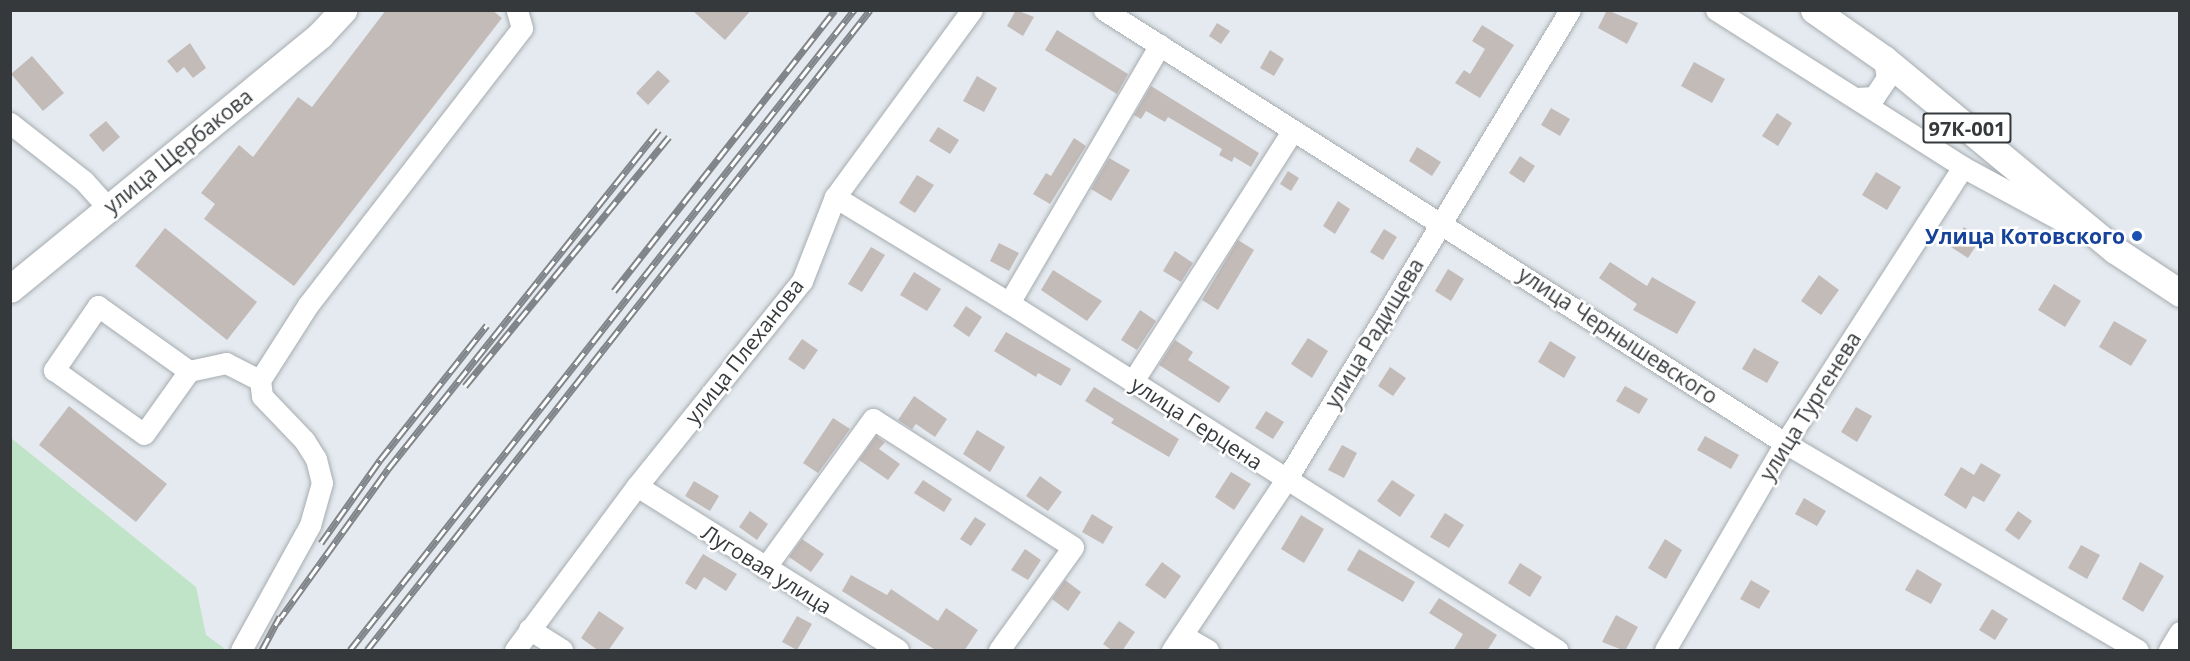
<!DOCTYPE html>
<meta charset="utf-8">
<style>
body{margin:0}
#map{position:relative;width:2190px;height:661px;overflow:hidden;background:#e4eaef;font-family:"Open Sans",sans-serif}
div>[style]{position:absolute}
.green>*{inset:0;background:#c0e4c7}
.building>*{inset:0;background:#c3bbb8}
.roads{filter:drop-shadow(0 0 2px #a6acb0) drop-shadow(0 0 2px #a6acb0)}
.minor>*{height:21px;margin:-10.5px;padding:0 10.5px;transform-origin:10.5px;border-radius:10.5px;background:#fff}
.major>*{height:27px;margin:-13.5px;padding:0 13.5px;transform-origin:13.5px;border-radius:13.5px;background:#fff}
.rail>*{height:7px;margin-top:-3.5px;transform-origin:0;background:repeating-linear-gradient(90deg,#fff 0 14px,#818589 0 28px);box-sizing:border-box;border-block:2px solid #818589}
.dots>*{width:16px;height:16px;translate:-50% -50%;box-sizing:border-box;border:3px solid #fff;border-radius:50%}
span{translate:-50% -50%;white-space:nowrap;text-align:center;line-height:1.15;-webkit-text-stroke:5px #fff;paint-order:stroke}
.shield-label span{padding:2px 4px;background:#fff;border:2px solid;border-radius:4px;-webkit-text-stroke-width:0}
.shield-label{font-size:20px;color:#36393b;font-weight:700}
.street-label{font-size:21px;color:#36393b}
.transit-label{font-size:21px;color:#164399;font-weight:700}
.right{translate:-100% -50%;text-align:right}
.frame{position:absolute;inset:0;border:12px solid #36393b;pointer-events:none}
</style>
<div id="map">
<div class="green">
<i style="clip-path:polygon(11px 438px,196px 587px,206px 635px,224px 648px,223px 650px,11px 650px)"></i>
</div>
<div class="building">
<i style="clip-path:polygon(386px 10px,492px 10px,502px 18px,294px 286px,204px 219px,215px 204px,201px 193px,239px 145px,253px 157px,298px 97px,312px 107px)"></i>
<i style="clip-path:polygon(692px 10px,751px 10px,725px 40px)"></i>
<i style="clip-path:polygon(1016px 10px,1034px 17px,1023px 36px,1007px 26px)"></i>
<i style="clip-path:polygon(1607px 10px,1638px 23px,1627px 44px,1598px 28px)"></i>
<i style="clip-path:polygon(1217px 23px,1230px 31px,1221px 44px,1209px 36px)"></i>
<i style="clip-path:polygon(1482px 25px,1514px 45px,1480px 98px,1455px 83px,1464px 70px,1470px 74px,1485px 49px,1472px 41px)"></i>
<i style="clip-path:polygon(1057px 30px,1128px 74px,1117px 94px,1045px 50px)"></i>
<i style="clip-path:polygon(190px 43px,206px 68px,193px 78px,184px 67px,177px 73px,167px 61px)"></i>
<i style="clip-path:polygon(1270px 50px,1284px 59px,1274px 76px,1260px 68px)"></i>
<i style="clip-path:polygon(32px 56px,64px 93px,43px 111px,11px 74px)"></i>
<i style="clip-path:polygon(1694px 62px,1725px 79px,1712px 103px,1681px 86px)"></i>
<i style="clip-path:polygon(658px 70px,670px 81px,648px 105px,636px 93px)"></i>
<i style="clip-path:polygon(977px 76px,997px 88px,984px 112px,963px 101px)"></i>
<i style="clip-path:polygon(1151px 86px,1259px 153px,1251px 167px,1234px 157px,1232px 162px,1219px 155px,1222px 149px,1168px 117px,1165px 122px,1146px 111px,1141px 119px,1134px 115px)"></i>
<i style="clip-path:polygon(1551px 108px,1570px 119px,1560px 136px,1541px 125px)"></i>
<i style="clip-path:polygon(1777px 113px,1792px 123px,1778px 146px,1762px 136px)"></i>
<i style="clip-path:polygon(106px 121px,120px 137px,103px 152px,89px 135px)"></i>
<i style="clip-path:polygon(938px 127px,959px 140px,950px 154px,929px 141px)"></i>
<i style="clip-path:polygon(1074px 138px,1086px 146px,1050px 204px,1033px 194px,1046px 173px,1051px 176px)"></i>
<i style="clip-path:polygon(1417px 147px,1441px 162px,1432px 176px,1409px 161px)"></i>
<i style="clip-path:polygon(1520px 156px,1535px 166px,1524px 183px,1509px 173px)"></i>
<i style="clip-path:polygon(1109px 158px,1130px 170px,1111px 201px,1091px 189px)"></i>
<i style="clip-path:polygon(1288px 171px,1299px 178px,1291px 191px,1280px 184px)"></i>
<i style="clip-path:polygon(1876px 172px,1901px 187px,1887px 210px,1862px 195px)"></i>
<i style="clip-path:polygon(917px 175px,934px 185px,915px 213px,899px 203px)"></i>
<i style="clip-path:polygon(1338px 201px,1350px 209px,1335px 234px,1323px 226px)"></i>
<i style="clip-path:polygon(1964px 227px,1981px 238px,1968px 258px,1951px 247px)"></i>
<i style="clip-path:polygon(165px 228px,257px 302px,227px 340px,135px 266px)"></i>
<i style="clip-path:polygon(1384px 229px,1397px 237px,1383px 260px,1370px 252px)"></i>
<i style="clip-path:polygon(1238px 240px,1254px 250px,1218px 310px,1202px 300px)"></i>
<i style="clip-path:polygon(999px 243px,1019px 253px,1009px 271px,990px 261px)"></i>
<i style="clip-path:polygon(871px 247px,885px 255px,862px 292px,848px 284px)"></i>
<i style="clip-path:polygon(1175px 251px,1193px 263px,1181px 282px,1163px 271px)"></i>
<i style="clip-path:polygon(1610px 262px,1647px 286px,1652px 277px,1696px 302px,1677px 334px,1633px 310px,1637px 304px,1599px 278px)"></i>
<i style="clip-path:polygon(1448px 269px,1464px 279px,1451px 301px,1435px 291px)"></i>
<i style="clip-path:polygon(1053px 270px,1102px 301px,1087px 321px,1041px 290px)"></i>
<i style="clip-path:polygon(914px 272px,941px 289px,927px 311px,900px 295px)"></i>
<i style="clip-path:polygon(1819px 275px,1839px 290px,1821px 315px,1801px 301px)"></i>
<i style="clip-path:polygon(2054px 284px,2081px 301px,2065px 327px,2038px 310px)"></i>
<i style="clip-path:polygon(966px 306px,982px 317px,969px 337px,953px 326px)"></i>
<i style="clip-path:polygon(1140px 310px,1156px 321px,1137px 350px,1121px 340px)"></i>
<i style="clip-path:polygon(2114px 321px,2147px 340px,2131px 366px,2099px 347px)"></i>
<i style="clip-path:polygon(1006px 332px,1071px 369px,1061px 386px,1038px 373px,1036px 377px,994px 351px)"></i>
<i style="clip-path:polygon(1308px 338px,1328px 351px,1312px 378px,1291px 364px)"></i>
<i style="clip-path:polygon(802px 339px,818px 350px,804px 370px,788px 359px)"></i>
<i style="clip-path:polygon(1175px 340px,1193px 352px,1188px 360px,1230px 387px,1219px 403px,1159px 365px)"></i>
<i style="clip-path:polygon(1550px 341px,1576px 357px,1564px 378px,1538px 362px)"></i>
<i style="clip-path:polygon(1754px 348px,1779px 362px,1767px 383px,1742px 369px)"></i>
<i style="clip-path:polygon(1390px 367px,1406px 378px,1393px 396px,1378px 386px)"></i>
<i style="clip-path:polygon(1625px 386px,1648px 399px,1639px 414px,1616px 401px)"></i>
<i style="clip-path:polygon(1094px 387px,1179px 439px,1169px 457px,1111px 423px,1114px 419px,1085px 401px)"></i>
<i style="clip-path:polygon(914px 396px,947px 419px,935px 437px,916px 424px,912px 429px,898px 420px)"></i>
<i style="clip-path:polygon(69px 406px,167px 484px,136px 522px,39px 445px)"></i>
<i style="clip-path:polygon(1856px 407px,1872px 416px,1857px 442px,1841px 432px)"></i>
<i style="clip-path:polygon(1266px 411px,1284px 422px,1273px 439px,1255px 428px)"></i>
<i style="clip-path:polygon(833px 418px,850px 429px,818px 473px,803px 463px)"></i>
<i style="clip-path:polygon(977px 430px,1005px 447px,990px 472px,963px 454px)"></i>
<i style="clip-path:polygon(876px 436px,885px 442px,879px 449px,900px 464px,888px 480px,859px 460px)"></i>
<i style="clip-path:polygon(1705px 436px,1739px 455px,1731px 469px,1697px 450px)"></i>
<i style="clip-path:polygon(1342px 445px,1357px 453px,1344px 478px,1328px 470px)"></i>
<i style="clip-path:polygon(1981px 463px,2001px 475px,1984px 502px,1973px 496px,1966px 509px,1944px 495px,1961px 467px,1974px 475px)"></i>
<i style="clip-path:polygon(1231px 472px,1251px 484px,1234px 510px,1215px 497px)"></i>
<i style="clip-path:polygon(1040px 476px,1062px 492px,1048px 511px,1026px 496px)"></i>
<i style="clip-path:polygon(923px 480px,952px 499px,944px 512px,914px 493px)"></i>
<i style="clip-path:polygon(1392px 480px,1415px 495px,1400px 517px,1377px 501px)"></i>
<i style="clip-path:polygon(694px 481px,719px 496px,710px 511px,685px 496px)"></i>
<i style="clip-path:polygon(1804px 498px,1826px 511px,1817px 526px,1795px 514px)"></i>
<i style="clip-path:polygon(750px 511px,768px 524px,757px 540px,739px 527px)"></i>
<i style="clip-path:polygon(2018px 511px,2032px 521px,2019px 540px,2005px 530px)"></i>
<i style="clip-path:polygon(1445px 513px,1464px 525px,1449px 548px,1430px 537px)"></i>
<i style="clip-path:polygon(1092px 514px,1113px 527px,1103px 544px,1082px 532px)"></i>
<i style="clip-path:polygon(1301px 515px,1324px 529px,1304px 563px,1281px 549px)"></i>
<i style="clip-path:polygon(975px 517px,986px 524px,971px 546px,960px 539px)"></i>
<i style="clip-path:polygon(802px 539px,824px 554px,811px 572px,789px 557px)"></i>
<i style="clip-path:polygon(1665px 539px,1682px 550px,1666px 579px,1648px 568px)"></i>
<i style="clip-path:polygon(2081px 545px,2100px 555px,2087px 579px,2068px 568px)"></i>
<i style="clip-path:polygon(1025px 549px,1041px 560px,1028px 580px,1011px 570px)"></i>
<i style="clip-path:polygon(1359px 549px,1415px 582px,1403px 602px,1347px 570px)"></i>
<i style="clip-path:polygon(703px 554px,737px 574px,726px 591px,704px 577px,696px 590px,685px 583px)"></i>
<i style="clip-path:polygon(1162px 562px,1181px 576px,1165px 599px,1145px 585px)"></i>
<i style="clip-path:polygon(2140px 562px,2164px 576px,2143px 612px,2122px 599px)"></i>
<i style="clip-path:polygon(1520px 563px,1542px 577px,1530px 597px,1508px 583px)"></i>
<i style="clip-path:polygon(1917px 569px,1942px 584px,1931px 604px,1905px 590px)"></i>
<i style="clip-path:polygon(851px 575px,887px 595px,891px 589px,938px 621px,946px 608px,978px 630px,964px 651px,937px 651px,842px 591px)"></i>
<i style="clip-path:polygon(1065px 580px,1081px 592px,1068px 611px,1052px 599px)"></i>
<i style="clip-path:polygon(1751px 580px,1770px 591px,1759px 609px,1740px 599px)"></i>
<i style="clip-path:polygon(1439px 598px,1497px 635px,1487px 651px,1453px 651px,1463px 634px,1429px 613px)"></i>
<i style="clip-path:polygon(1992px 609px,2008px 619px,1995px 640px,1979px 630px)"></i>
<i style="clip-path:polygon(599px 611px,624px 628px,608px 651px,599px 651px,581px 638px)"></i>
<i style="clip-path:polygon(1616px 615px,1638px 627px,1625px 651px,1602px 642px)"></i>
<i style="clip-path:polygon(797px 616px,812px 624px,797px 650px,782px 642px)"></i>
<i style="clip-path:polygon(1119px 621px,1135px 632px,1122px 651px,1113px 651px,1103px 644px)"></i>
</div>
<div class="roads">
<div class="minor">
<i style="left:1104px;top:10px;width:807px;rotate:32.45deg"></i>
<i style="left:1785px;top:443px;width:409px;rotate:30.4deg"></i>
<i style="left:1716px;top:10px;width:293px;rotate:32.4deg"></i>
<i style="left:1963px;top:167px;width:130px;rotate:28.5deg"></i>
<i style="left:1857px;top:98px;width:17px;rotate:-3deg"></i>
<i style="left:1874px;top:97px;width:23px;rotate:-56deg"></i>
<i style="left:1887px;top:78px;width:19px;rotate:-99deg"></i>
<i style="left:10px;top:123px;width:94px;rotate:38.1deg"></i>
<i style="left:84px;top:181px;width:36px;rotate:48deg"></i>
<i style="left:835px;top:197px;width:204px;rotate:31.3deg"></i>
<i style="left:1009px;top:303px;width:649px;rotate:32.34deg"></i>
<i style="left:1009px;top:303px;width:299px;rotate:-59.7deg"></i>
<i style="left:189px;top:371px;width:112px;rotate:-144.5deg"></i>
<i style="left:98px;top:306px;width:78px;rotate:124.5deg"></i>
<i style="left:54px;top:370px;width:110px;rotate:35.4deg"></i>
<i style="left:144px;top:434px;width:77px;rotate:-54.5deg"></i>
<i style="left:189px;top:371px;width:38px;rotate:-12deg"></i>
<i style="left:226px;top:363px;width:38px;rotate:27deg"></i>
<i style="left:1133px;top:381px;width:296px;rotate:-57.5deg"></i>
<i style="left:637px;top:486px;width:308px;rotate:32.1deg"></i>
<i style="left:765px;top:568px;width:184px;rotate:-54.1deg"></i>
<i style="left:873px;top:419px;width:237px;rotate:32.6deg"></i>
<i style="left:1073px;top:547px;width:127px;rotate:125.7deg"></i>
<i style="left:529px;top:629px;width:39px;rotate:32deg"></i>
<i style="left:1182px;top:635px;width:30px;rotate:30deg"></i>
<i style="left:241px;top:650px;width:143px;rotate:-61.1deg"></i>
<i style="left:310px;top:525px;width:44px;rotate:-74.1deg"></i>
<i style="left:322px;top:483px;width:25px;rotate:-104deg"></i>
<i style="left:316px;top:459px;width:22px;rotate:-122deg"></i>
<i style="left:304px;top:440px;width:61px;rotate:-133.7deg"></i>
<i style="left:262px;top:396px;width:16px;rotate:-97deg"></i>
<i style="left:260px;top:380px;width:89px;rotate:-57.4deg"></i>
<i style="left:308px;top:305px;width:350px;rotate:-52.3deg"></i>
<i style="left:522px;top:28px;width:19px;rotate:-106deg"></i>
<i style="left:515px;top:650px;width:204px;rotate:-53.4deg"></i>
<i style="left:637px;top:486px;width:263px;rotate:-51.2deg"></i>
<i style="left:802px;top:281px;width:90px;rotate:-68.6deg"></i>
<i style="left:835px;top:197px;width:232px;rotate:-53.8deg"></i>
<i style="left:1172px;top:650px;width:205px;rotate:-56.2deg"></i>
<i style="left:1286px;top:480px;width:549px;rotate:-58.86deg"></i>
<i style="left:1665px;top:650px;width:239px;rotate:-59.9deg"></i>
<i style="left:1785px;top:443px;width:328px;rotate:-57.2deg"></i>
<i style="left:2169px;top:650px;width:21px;rotate:-59deg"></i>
</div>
<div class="major">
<i style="left:1814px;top:10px;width:85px;rotate:35deg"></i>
<i style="left:1884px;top:59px;width:300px;rotate:39.6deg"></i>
<i style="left:2115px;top:250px;width:78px;rotate:33.5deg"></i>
<i style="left:10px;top:289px;width:401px;rotate:-39.3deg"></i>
<i style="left:320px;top:35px;width:34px;rotate:-47deg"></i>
</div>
</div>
<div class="rail">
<i style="left:614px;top:291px;width:357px;rotate:-51.8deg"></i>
<i style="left:465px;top:386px;width:322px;rotate:-50.7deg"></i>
<i style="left:321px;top:543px;width:102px;rotate:-54.6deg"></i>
<i style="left:380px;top:460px;width:172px;rotate:-51.6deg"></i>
<i style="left:277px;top:623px;width:190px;rotate:-54.2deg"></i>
<i style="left:388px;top:469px;width:434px;rotate:-51.4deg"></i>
<i style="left:262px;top:650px;width:38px;rotate:-62deg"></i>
<i style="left:350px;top:650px;width:815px;rotate:-51.78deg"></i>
<i style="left:367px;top:650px;width:814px;rotate:-51.83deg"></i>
</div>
<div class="dots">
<i style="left:2137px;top:236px;background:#1a4fb4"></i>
</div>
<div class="shield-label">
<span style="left:1967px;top:128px">97К-001</span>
</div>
<div class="street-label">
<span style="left:178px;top:151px;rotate:-39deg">улица Щербакова</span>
<span style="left:1374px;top:333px;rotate:-59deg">улица Радищева</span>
<span style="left:1618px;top:335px;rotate:33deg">улица Чернышевского</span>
<span style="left:744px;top:351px;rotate:-52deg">улица Плеханова</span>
<span style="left:1810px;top:406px;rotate:-58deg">улица Тургенева</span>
<span style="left:1197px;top:423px;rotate:33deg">улица Герцена</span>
<span style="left:767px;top:569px;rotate:32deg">Луговая улица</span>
</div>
<div class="transit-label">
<span class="right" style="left:2125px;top:236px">Улица Котовского</span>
</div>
<div class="frame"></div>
</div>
